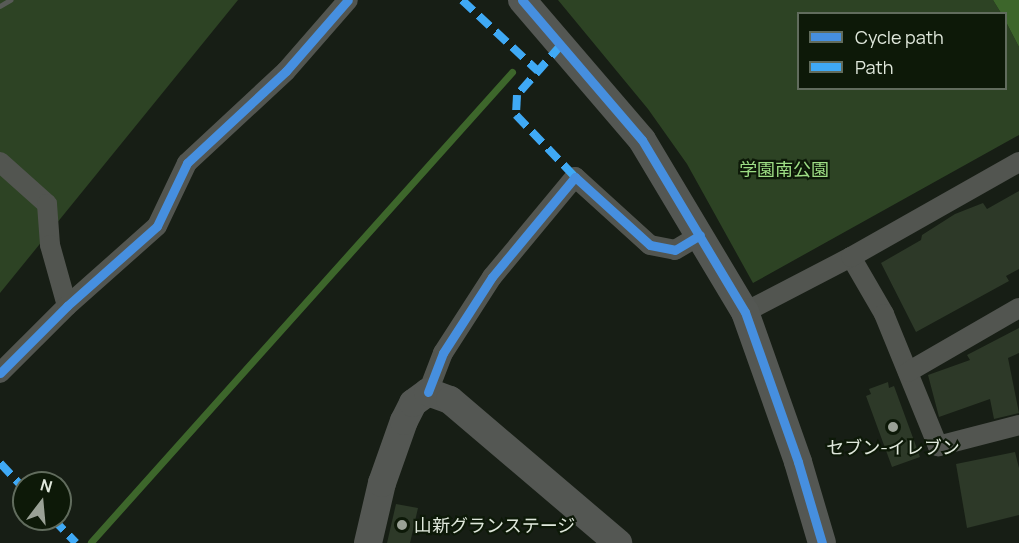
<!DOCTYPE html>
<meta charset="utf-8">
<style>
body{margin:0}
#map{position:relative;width:1019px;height:543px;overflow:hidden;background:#171e15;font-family:Manrope,"Noto Sans JP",sans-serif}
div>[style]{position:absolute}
.green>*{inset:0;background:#2d4324}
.water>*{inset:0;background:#3d662b}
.stream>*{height:7px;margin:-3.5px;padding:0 3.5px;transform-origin:3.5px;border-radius:3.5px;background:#3d662b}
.building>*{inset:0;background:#2d3928}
.street>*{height:20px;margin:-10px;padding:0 10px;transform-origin:10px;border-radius:10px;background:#525550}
.secondary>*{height:28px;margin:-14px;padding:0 14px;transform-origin:14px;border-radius:14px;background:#545753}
.rail>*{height:4.5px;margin:-2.25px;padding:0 2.25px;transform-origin:2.25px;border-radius:2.25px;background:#575a56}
.quiet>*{height:8px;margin-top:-4px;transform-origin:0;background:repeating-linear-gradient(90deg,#3fa9f5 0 15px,transparent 0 23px)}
.cycleway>*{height:9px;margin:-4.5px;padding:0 4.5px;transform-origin:4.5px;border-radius:4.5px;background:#468fdf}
.dots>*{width:16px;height:16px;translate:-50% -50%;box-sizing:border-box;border:3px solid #0d1908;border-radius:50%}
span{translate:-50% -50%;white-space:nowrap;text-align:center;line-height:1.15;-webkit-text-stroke:4.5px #0d1908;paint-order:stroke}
.park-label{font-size:18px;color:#9ddd84}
.poi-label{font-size:18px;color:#e0e8dc}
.left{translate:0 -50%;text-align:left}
.legend{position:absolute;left:797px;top:12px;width:210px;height:78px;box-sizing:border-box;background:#0d1908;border:2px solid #616c5d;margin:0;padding:8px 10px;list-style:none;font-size:18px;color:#e0e8dc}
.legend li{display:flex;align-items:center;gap:12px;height:30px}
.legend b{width:30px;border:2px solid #616c5d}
.north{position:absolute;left:12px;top:471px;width:60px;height:60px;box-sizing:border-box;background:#0d1908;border:2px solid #616c5d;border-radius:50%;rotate:16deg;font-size:16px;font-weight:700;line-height:24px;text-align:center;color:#e0e8dc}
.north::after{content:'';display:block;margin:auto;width:21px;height:27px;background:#9aa196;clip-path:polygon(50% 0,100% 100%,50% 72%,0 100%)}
</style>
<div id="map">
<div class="green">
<i style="clip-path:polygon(0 0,238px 0,0 293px)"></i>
<i style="clip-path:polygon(558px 0,993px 0,1001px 13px,798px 14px,798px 88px,1006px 88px,1006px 22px,1019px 47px,1019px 135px,753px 283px,687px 164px,648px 109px)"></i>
</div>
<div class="water">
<i style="clip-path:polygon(993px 0,1019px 0,1019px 47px,1006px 22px,1006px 14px,1001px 13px)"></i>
</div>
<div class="stream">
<i style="left:91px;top:542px;width:631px;rotate:-48.15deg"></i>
</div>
<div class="building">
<i style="clip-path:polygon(1019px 191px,1019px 269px,1006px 276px,1009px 281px,916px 332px,881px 263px,921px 240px,922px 235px,955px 214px,983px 203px,987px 209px)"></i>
<i style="clip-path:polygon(1019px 328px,1019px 353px,1008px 358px,1019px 413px,994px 419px,990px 399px,939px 417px,928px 375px,970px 360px,967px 355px)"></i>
<i style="clip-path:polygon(888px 382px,889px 388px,894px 386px,920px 457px,892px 467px,866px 396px,871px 394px,869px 389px)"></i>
<i style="clip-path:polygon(1015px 452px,1019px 468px,1019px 515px,967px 528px,956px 464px)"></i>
<i style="clip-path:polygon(396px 504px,418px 508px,410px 543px,387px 543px)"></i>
</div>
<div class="street">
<i style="left:0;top:162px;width:63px;rotate:41.8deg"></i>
<i style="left:47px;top:204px;width:41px;rotate:85.8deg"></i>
<i style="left:50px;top:245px;width:63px;rotate:74.4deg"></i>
<i style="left:851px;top:257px;width:66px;rotate:59.9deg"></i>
<i style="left:884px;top:314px;width:143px;rotate:67.8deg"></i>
<i style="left:938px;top:446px;width:84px;rotate:-14.5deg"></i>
<i style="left:745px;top:312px;width:119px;rotate:-27.4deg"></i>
<i style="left:851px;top:257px;width:193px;rotate:-29.5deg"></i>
<i style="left:908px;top:372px;width:128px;rotate:-30deg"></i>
<i style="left:0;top:373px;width:95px;rotate:-45deg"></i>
<i style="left:67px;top:306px;width:120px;rotate:-41.6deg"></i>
<i style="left:157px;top:226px;width:70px;rotate:-64.5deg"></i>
<i style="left:187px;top:163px;width:135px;rotate:-42.9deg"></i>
<i style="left:286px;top:71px;width:94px;rotate:-48.9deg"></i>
<i style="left:428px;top:392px;width:42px;rotate:-69deg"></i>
<i style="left:443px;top:353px;width:90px;rotate:-57.2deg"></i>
<i style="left:492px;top:277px;width:130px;rotate:-50.3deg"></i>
<i style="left:575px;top:177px;width:101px;rotate:42.2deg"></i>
<i style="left:650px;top:245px;width:25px;rotate:11deg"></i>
<i style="left:675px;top:250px;width:29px;rotate:-31deg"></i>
</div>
<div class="secondary">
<i style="left:522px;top:0;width:184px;rotate:49.4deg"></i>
<i style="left:642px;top:140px;width:200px;rotate:59.1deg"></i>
<i style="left:745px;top:312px;width:159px;rotate:70.5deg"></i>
<i style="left:798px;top:462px;width:84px;rotate:73.5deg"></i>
<i style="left:368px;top:543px;width:62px;rotate:-76.9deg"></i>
<i style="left:382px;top:483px;width:66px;rotate:-70.5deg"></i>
<i style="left:404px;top:421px;width:20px;rotate:-63deg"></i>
<i style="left:413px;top:403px;width:19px;rotate:-36deg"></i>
<i style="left:428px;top:392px;width:23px;rotate:20deg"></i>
<i style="left:450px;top:400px;width:221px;rotate:40.4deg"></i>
</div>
<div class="rail">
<i style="left:0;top:6px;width:12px;rotate:-31deg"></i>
</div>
<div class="quiet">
<i style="left:462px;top:0;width:104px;rotate:43.1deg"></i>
<i style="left:561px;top:45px;width:67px;rotate:131.3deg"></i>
<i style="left:517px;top:95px;width:20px;rotate:93deg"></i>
<i style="left:516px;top:115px;width:86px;rotate:46.4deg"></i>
<i style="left:0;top:463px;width:35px;rotate:47deg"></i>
<i style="left:53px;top:519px;width:33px;rotate:46deg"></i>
</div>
<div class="cycleway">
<i style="left:522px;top:0;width:184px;rotate:49.4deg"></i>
<i style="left:642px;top:140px;width:200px;rotate:59.1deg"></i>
<i style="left:745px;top:312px;width:159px;rotate:70.5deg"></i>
<i style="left:798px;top:462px;width:84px;rotate:73.5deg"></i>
<i style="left:0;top:373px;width:95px;rotate:-45deg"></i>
<i style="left:67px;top:306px;width:120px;rotate:-41.6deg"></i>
<i style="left:157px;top:226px;width:70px;rotate:-64.5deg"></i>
<i style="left:187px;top:163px;width:135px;rotate:-42.9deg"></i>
<i style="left:286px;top:71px;width:94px;rotate:-48.9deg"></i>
<i style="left:428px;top:392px;width:42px;rotate:-69deg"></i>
<i style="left:443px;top:353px;width:90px;rotate:-57.2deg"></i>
<i style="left:492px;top:277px;width:130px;rotate:-50.3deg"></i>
<i style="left:575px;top:177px;width:101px;rotate:42.2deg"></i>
<i style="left:650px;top:245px;width:25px;rotate:11deg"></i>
<i style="left:675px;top:250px;width:29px;rotate:-31deg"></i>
</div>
<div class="dots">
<i style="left:893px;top:427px;background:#9aa196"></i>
<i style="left:402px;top:525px;background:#9aa196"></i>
</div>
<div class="park-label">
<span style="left:784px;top:169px">学園南公園</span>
</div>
<div class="poi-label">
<span style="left:893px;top:447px">セブン-イレブン</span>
<span class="left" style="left:414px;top:525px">山新グランステージ</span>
</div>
<ul class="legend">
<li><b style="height:8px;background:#468fdf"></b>Cycle path</li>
<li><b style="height:8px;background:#3fa9f5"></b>Path</li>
</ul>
<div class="north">N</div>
</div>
